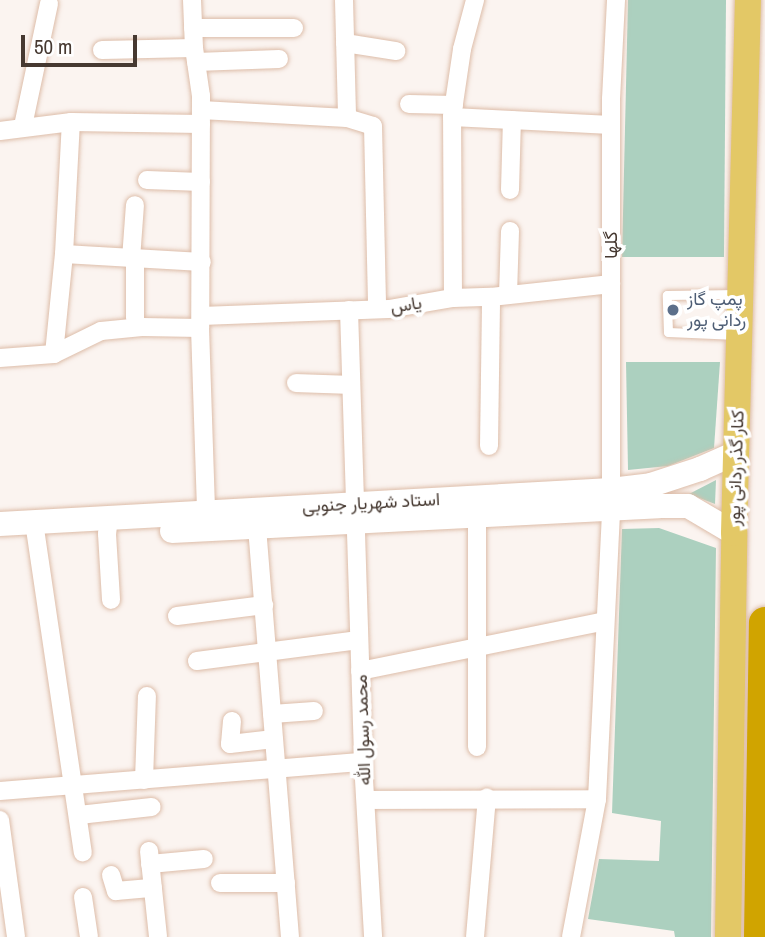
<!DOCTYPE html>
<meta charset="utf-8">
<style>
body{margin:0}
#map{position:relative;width:765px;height:937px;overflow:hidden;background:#fbf4f0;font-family:"Archivo Narrow",Vazirmatn,sans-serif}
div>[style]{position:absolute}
.green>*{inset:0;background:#acd0bf}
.roads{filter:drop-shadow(0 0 2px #ddbda9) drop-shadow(0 0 2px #ddbda9)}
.lane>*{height:9px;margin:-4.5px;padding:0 4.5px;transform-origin:4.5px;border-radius:4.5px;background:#fff}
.street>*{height:18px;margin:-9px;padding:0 9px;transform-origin:9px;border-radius:9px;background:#fff}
.secondary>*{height:24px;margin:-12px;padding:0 12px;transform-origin:12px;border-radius:12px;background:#fff}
.primary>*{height:26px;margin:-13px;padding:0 13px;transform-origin:13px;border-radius:13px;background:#e3c866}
.highway>*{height:32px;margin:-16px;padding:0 16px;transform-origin:16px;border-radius:16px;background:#d0a400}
.dots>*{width:19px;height:19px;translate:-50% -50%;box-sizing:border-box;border:4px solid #fff;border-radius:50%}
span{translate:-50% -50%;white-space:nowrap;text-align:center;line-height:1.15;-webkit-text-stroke:7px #fff;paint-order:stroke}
.street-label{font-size:18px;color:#463931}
.service-label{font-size:18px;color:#4e5e75}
.left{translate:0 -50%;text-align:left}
.scale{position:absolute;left:21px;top:35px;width:116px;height:32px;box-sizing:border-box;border:4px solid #463931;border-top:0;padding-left:9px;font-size:21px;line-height:24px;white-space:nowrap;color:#463931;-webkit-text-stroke:5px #fff;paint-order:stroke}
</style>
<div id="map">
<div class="green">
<i style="clip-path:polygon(628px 0,726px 0,724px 257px,622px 257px)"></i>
<i style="clip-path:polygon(626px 362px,720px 362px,714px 448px,668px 466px,628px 470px)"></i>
<i style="clip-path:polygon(716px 480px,715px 504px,689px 494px)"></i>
<i style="clip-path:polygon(659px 528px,716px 548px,711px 937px,675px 937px,674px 931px,588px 919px,599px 859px,659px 861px,661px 821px,612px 813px,622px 529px)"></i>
</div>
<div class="roads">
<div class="lane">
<i style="left:737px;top:335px;width:69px;rotate:-177.5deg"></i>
<i style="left:668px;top:332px;width:37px;rotate:-92deg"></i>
<i style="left:667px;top:295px;width:72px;rotate:-0.8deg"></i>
</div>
<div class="street">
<i style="left:192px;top:0;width:48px;rotate:87.6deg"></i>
<i style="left:194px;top:48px;width:49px;rotate:81.7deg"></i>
<i style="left:201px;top:96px;width:232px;rotate:90.2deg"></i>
<i style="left:200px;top:328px;width:185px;rotate:88.1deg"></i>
<i style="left:344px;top:0;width:118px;rotate:88.5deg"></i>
<i style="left:193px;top:28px;width:101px"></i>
<i style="left:345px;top:43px;width:52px;rotate:8.9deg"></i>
<i style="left:102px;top:50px;width:92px;rotate:-1.2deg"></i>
<i style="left:196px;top:62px;width:83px;rotate:-2.1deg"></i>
<i style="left:409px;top:104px;width:45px;rotate:1.3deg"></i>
<i style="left:201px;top:110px;width:146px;rotate:3.1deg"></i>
<i style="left:347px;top:118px;width:27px;rotate:17deg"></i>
<i style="left:373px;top:126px;width:183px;rotate:88.7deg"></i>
<i style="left:452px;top:117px;width:159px;rotate:2.9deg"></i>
<i style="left:23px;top:126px;width:125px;rotate:-78deg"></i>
<i style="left:0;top:131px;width:72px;rotate:-7.2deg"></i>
<i style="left:71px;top:122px;width:130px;rotate:0.9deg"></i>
<i style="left:147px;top:180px;width:54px;rotate:2.1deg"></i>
<i style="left:510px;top:190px;width:70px;rotate:-88.4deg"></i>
<i style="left:64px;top:254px;width:138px;rotate:3.3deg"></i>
<i style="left:131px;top:259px;width:54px;rotate:-85.8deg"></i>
<i style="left:508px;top:295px;width:64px;rotate:-88.2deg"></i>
<i style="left:453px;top:298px;width:181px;rotate:-90.3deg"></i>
<i style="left:452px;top:117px;width:69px;rotate:-81.6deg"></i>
<i style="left:462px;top:49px;width:51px;rotate:-75.1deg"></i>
<i style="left:349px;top:310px;width:452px;rotate:88.2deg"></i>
<i style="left:363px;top:762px;width:175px;rotate:86.7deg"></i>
<i style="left:201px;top:316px;width:188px;rotate:-2.1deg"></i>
<i style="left:389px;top:309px;width:65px;rotate:-9.8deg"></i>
<i style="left:453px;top:298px;width:38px;rotate:-2deg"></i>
<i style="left:491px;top:297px;width:121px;rotate:-6.2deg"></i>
<i style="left:135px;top:318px;width:59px;rotate:-90deg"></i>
<i style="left:54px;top:354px;width:100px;rotate:-84.3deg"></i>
<i style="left:64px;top:254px;width:132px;rotate:-87deg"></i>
<i style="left:0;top:358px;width:54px;rotate:-4.2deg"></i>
<i style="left:54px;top:354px;width:52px;rotate:-26.1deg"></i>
<i style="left:101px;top:331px;width:41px;rotate:-5.6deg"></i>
<i style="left:142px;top:327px;width:58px;rotate:1deg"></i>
<i style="left:296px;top:383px;width:55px;rotate:2.1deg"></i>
<i style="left:489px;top:446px;width:149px;rotate:-89.2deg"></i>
<i style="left:109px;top:518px;width:16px;rotate:97deg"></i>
<i style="left:107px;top:534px;width:66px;rotate:86.5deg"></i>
<i style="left:34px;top:522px;width:334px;rotate:81.6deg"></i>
<i style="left:257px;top:527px;width:411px;rotate:85.4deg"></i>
<i style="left:177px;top:616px;width:88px;rotate:-7.2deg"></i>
<i style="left:197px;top:661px;width:163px;rotate:-7.4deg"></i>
<i style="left:360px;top:671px;width:250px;rotate:-11.5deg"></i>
<i style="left:272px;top:714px;width:42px;rotate:-4.1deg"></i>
<i style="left:232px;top:721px;width:23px;rotate:95deg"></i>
<i style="left:230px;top:744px;width:44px;rotate:-6.5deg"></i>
<i style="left:477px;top:747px;width:230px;rotate:-90deg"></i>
<i style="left:144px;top:780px;width:84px;rotate:-88deg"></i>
<i style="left:0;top:791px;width:364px;rotate:-4.6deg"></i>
<i style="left:366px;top:800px;width:231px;rotate:-0.2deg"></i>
<i style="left:79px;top:815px;width:73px;rotate:-6.3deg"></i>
<i style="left:0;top:820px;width:118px;rotate:82.2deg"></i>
<i style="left:149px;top:851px;width:86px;rotate:84deg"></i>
<i style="left:150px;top:864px;width:54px;rotate:-5.3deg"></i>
<i style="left:111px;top:875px;width:17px;rotate:73deg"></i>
<i style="left:116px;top:891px;width:37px;rotate:-5deg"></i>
<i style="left:220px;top:883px;width:66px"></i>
<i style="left:83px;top:897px;width:40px;rotate:81.5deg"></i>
<i style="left:475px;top:937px;width:140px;rotate:-85.1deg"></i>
<i style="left:571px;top:937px;width:140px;rotate:-79.3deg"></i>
<i style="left:597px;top:799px;width:288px;rotate:-87.2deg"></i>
<i style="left:611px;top:511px;width:412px;rotate:-90deg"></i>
<i style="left:611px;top:99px;width:99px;rotate:-87.1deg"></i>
</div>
<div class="secondary">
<i style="left:0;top:524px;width:612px;rotate:-3.19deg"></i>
<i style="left:611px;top:490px;width:40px;rotate:-7.1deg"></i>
<i style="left:651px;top:485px;width:52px;rotate:-18.1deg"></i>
<i style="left:700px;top:469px;width:39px;rotate:-24deg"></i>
<i style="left:172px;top:531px;width:487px;rotate:-2.9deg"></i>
<i style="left:658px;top:506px;width:30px"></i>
<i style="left:688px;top:506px;width:53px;rotate:30.4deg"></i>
</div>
<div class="primary">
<i style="left:728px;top:937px;width:404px;rotate:-89.1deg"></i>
<i style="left:734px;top:533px;width:533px;rotate:-88.5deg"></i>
</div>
<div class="highway">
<i style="left:760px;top:937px;width:314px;rotate:-89.1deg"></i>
</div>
</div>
<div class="dots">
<i style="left:673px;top:310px;background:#5c6f8a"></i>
</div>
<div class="street-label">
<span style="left:611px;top:245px;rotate:-90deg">گلها</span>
<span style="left:406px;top:305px;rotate:-9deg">یاس</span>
<span style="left:736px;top:468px;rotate:-88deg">کنار گذر ردانی پور</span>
<span style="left:371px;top:503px;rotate:-3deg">استاد شهریار جنوبی</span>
<span style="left:363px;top:730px;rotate:-92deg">محمد رسول الله</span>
</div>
<div class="service-label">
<span class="left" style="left:687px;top:310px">پمپ گاز<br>ردانی پور</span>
</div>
<div class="scale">50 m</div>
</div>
